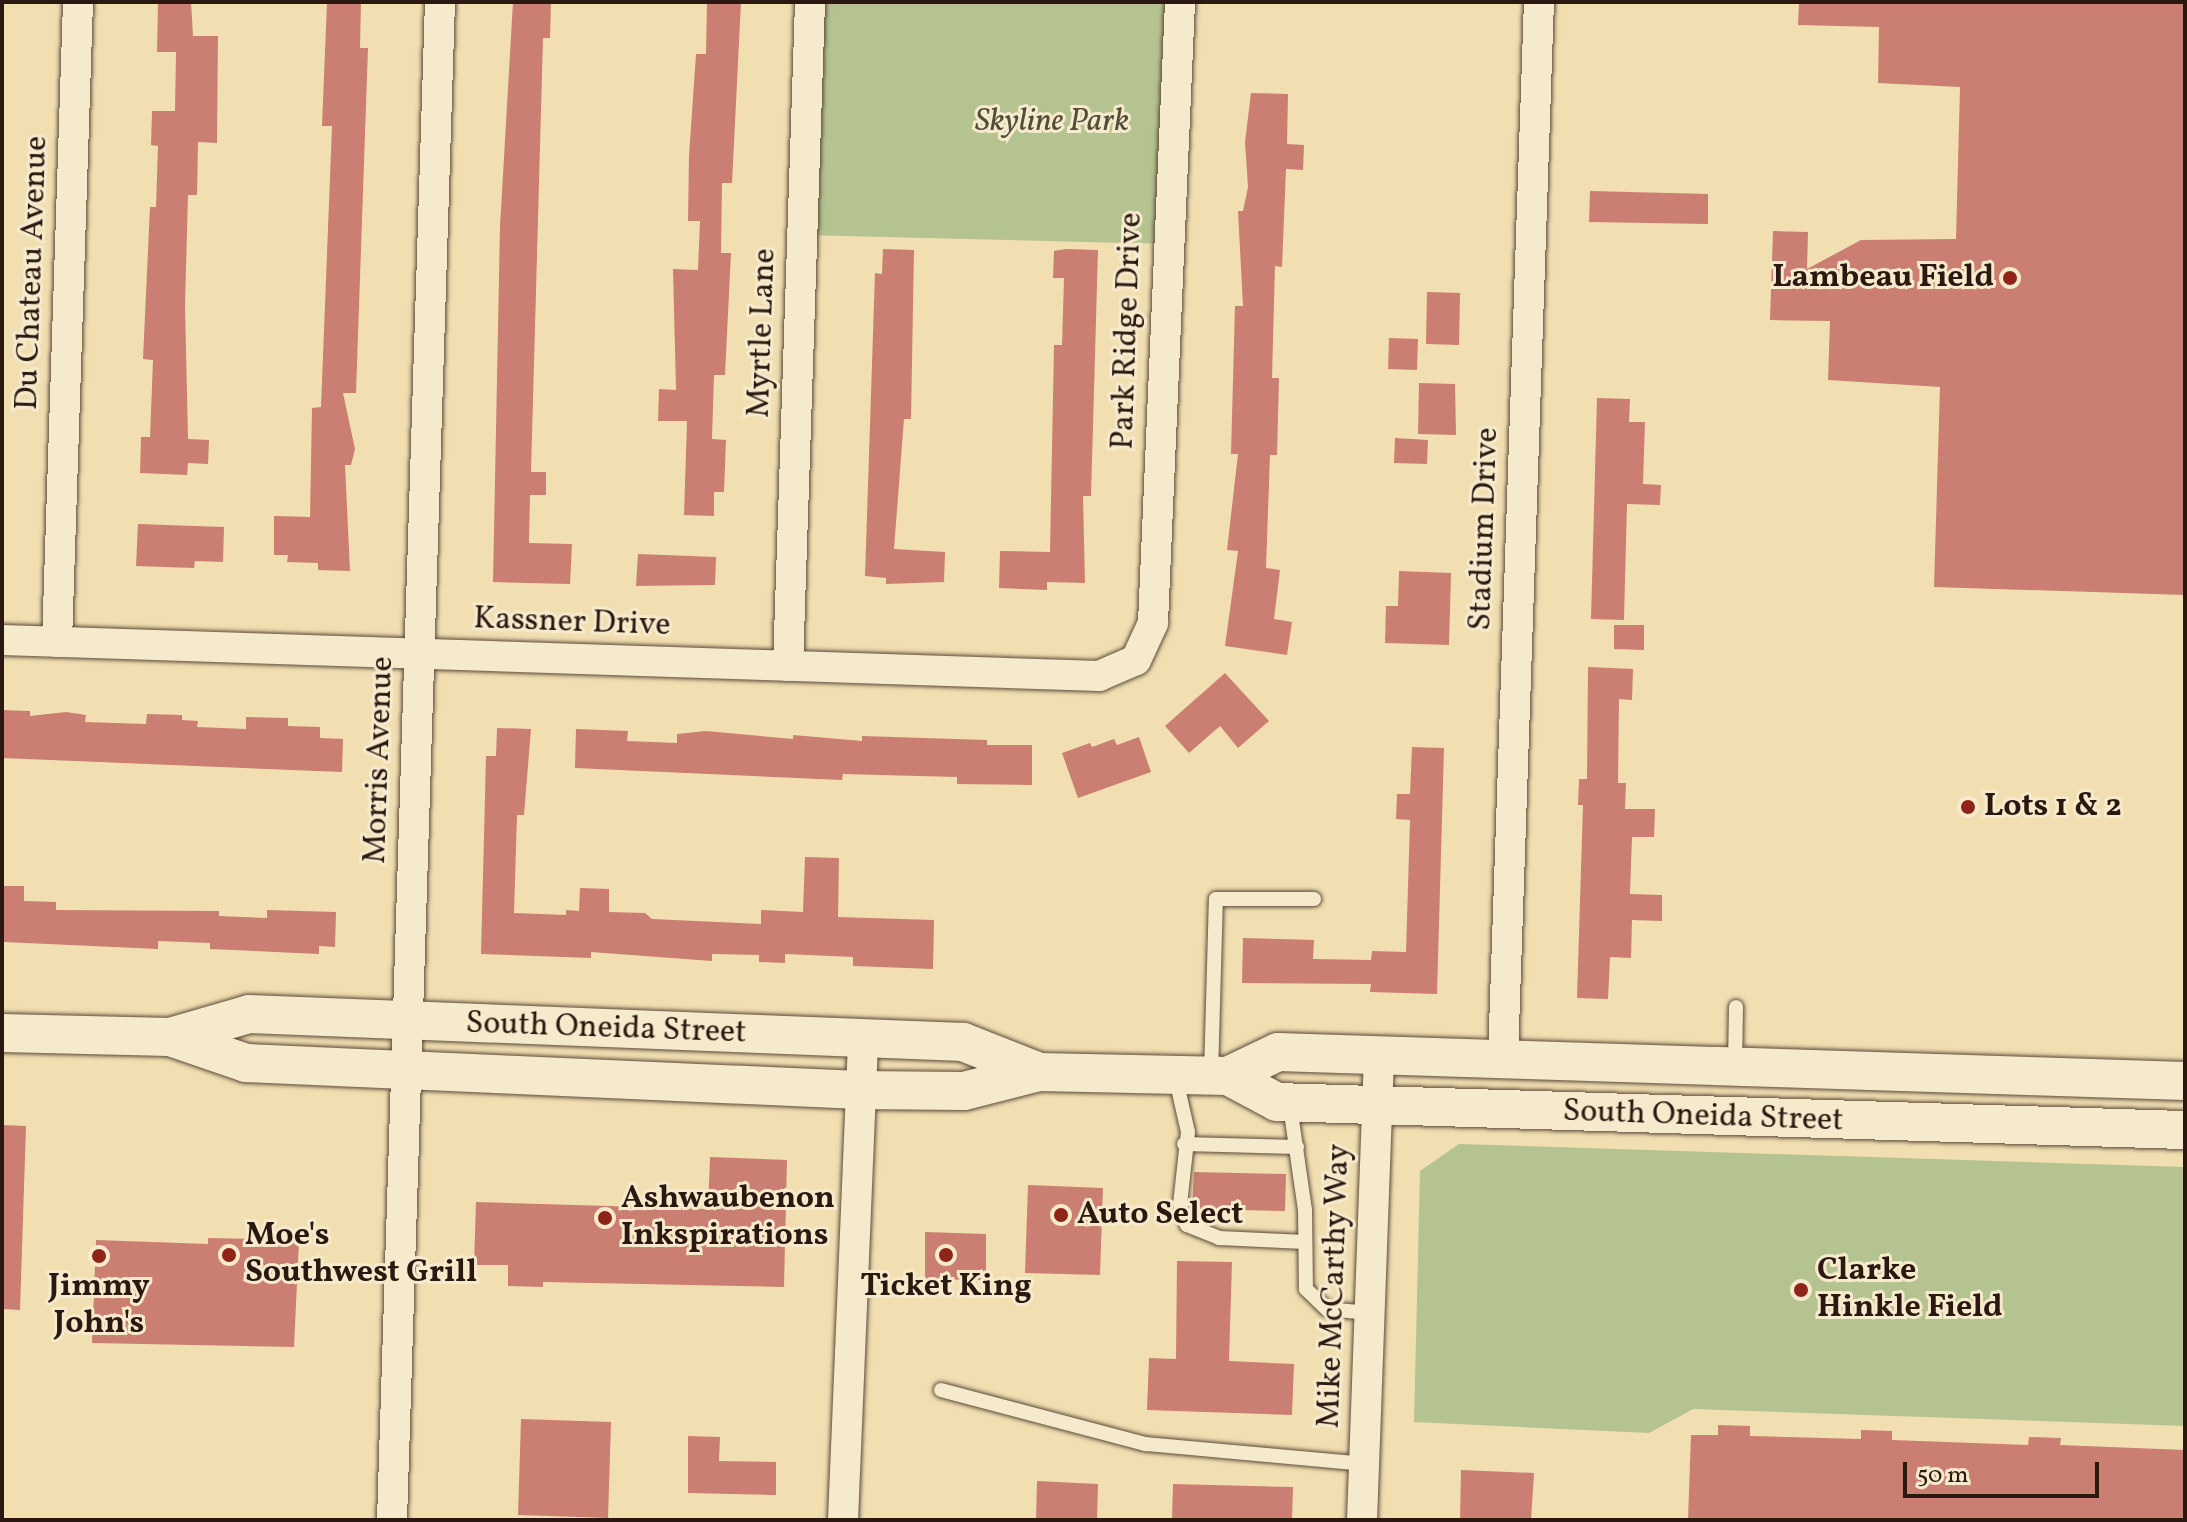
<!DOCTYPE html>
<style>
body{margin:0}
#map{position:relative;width:2187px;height:1522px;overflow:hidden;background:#f1dfb2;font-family:Vollkorn,serif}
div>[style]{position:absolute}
.green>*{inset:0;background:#b5c390}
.building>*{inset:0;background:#cb7e72}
.roads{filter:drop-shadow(0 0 2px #5c4a39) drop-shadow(0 0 2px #5c4a39)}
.service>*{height:14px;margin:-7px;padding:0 7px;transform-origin:7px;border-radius:7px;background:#f6eacd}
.minor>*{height:30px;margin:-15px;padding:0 15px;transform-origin:15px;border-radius:15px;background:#f6eacd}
.tertiary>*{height:38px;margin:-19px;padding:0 19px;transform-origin:19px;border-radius:19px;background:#f6eacd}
.dots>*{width:22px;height:22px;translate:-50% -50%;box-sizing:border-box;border:4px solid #f6eacd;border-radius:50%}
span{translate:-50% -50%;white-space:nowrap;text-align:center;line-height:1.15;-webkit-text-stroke:6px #f6eacd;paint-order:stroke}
.park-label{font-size:32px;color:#544c37;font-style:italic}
.street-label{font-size:32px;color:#2b1911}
.poi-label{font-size:32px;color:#2b1911;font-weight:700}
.right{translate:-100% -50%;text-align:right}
.left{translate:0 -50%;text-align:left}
.frame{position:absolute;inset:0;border:4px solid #2b1911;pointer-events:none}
.scale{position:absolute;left:1903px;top:1462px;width:196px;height:36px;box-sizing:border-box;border:4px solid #2b1911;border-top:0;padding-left:10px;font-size:24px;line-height:28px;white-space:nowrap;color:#2b1911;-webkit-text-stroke:6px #f6eacd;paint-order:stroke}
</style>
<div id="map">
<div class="green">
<i style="clip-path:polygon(810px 2px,1180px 2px,1167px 244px,802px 235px)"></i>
<i style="clip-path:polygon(1459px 1144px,2185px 1167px,2185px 1426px,1693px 1409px,1649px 1433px,1414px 1422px,1420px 1171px)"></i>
</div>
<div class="building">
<i style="clip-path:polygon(158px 2px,191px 2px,193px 36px,218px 36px,217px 143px,198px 142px,197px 195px,188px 195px,185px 305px,188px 439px,209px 440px,208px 464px,188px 463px,187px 475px,140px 473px,141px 437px,150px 437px,153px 360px,143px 359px,150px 207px,156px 207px,158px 146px,151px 145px,152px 111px,175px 111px,176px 52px,157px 52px)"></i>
<i style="clip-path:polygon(327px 2px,361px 2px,360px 48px,368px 48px,356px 393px,343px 393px,355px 449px,351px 465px,345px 465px,350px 571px,318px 570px,318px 563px,287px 562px,288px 555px,274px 555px,274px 516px,310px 517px,312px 408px,321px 407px,332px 126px,322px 126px)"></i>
<i style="clip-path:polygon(513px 2px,551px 2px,550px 38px,543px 38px,531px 472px,546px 472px,546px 495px,530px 495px,529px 543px,572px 544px,570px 584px,493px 582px,500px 226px)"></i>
<i style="clip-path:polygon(707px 2px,741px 2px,732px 183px,722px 183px,721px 253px,731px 253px,725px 375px,714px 375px,712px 439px,726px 440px,724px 492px,714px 492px,714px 516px,684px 515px,687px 421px,658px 421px,659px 389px,676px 390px,673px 269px,698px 270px,700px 221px,688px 221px,689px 156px,696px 54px,706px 54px)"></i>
<i style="clip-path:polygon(1799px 2px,2185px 2px,2185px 595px,1934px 587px,1940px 387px,1828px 380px,1830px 321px,1770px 320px,1773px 231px,1808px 232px,1807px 269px,1861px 240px,1956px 239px,1960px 87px,1878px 83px,1879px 27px,1798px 25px)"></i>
<i style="clip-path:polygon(1251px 93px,1288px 94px,1287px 144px,1304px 145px,1303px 170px,1286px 169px,1282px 267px,1275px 266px,1272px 378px,1279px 378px,1277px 455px,1270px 455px,1266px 568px,1280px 570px,1274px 619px,1292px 622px,1287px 655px,1225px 646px,1238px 551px,1227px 550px,1238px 454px,1231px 454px,1235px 306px,1243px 306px,1238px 211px,1243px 211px,1248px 187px,1245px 142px)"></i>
<i style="clip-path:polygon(1590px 191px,1708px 194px,1708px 224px,1589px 222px)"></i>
<i style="clip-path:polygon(883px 249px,914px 250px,911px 419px,904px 419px,894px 549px,945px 552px,944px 582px,886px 584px,886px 578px,865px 576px,875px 273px,882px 274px)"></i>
<i style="clip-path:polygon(1066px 249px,1098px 250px,1091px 496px,1083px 496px,1085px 583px,1047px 582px,1047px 590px,999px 588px,1000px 551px,1050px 552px,1054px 345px,1062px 345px,1064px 278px,1053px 278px,1054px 251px)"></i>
<i style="clip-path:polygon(1427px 292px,1460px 293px,1459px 345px,1426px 344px)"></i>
<i style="clip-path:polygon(1389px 338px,1418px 339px,1417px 370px,1388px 369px)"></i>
<i style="clip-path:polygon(1419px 383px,1455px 384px,1456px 435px,1418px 434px)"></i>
<i style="clip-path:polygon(1597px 398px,1630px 399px,1629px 422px,1645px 422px,1643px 484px,1661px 485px,1660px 505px,1627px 504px,1624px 620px,1591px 619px)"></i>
<i style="clip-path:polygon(1395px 438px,1428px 440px,1427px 464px,1394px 463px)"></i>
<i style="clip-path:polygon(138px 524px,224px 527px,223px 562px,195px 561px,194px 568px,136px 566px)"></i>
<i style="clip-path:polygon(638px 554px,716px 557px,715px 585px,636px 586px)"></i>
<i style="clip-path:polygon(1399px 571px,1451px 573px,1449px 645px,1385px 643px,1386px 606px,1398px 606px)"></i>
<i style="clip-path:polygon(1614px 625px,1644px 625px,1644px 650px,1614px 649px)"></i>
<i style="clip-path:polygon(1588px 667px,1633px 669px,1632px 700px,1619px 699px,1618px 783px,1626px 783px,1625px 809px,1655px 809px,1654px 837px,1632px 837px,1630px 894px,1662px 895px,1662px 921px,1632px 920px,1631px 958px,1610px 957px,1608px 999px,1577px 998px,1583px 805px,1578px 805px,1579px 779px,1587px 779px)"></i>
<i style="clip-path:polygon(1225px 673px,1269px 721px,1238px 748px,1220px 726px,1189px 753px,1165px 726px)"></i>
<i style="clip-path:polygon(2px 710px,30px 711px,30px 716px,66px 712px,86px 715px,85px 722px,146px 724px,147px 714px,182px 715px,182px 720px,198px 721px,197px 727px,246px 729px,246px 717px,288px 718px,288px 726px,320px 727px,320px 738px,343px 739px,342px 772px,2px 758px)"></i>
<i style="clip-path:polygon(497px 728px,531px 729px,524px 815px,517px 815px,514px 913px,566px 915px,566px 910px,579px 911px,580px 888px,609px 889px,609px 912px,645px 913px,652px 919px,761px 924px,761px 910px,803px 912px,805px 857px,839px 858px,838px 917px,934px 920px,933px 969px,853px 966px,853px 957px,785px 954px,785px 963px,759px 962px,759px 955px,712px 954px,712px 961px,591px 952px,591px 958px,481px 954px,486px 756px,496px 756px)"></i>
<i style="clip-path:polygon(576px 729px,628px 731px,627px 741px,677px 743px,677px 734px,706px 731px,793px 739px,793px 735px,862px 741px,862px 736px,987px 740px,987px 745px,1032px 745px,1032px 785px,957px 784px,957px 777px,843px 774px,842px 780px,575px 768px)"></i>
<i style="clip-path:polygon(1139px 737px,1151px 772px,1078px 798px,1062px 753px,1090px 743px,1092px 747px,1114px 739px,1117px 745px)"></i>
<i style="clip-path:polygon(1412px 747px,1444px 748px,1437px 994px,1370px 992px,1371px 984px,1242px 983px,1243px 938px,1314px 940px,1313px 959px,1371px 960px,1372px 951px,1406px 952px,1410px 820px,1396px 819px,1397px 794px,1410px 794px)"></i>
<i style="clip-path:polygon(2px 886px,24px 886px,24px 901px,56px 902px,56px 910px,219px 911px,219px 916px,267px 918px,267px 910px,336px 912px,335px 947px,319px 946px,319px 954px,210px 949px,210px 943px,158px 941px,158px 949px,4px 942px)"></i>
<i style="clip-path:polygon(2px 1125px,26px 1126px,20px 1310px,2px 1309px)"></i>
<i style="clip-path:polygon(710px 1157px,787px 1160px,784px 1287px,543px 1282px,543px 1287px,508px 1286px,508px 1265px,474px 1265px,476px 1202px,708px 1209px)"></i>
<i style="clip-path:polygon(1194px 1172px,1286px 1174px,1285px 1211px,1192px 1209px)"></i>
<i style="clip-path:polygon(1028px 1185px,1103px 1188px,1100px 1275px,1025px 1273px)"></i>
<i style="clip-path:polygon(925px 1232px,986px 1234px,986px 1280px,925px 1279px)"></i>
<i style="clip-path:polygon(208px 1238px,299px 1240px,294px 1347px,92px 1343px,96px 1240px,208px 1244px)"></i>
<i style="clip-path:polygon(1177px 1261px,1232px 1262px,1229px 1361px,1294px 1364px,1292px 1415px,1147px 1410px,1149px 1358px,1176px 1359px)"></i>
<i style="clip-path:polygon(521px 1419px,611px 1422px,608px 1518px,518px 1515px)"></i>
<i style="clip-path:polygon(1718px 1425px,1750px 1426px,1750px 1436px,1861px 1439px,1861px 1430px,1892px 1431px,1892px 1440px,2028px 1445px,2029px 1437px,2061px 1438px,2060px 1445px,2185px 1450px,2185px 1520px,1688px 1520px,1691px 1435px,1718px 1435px)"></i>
<i style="clip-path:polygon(688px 1436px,720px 1437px,719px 1461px,776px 1462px,776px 1495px,688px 1493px)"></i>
<i style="clip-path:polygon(1461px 1470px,1534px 1473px,1531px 1520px,1460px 1520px)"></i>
<i style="clip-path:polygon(1037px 1481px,1098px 1484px,1097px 1520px,1036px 1520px)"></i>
<i style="clip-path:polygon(1173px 1484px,1293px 1487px,1292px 1520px,1172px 1520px)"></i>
</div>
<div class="roads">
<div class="service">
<i style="left:1735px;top:1065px;width:58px;rotate:-89deg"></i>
<i style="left:1175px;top:1075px;width:58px;rotate:77.2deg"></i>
<i style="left:1188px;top:1132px;width:72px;rotate:96.3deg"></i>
<i style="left:1180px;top:1204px;width:22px;rotate:72deg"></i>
<i style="left:1187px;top:1225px;width:35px;rotate:22deg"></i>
<i style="left:1219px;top:1238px;width:86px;rotate:2.7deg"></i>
<i style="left:1211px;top:1075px;width:176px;rotate:-88.4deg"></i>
<i style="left:1216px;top:899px;width:98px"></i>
<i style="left:1290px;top:1106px;width:105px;rotate:81.8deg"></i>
<i style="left:1305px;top:1210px;width:79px;rotate:89.3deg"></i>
<i style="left:1306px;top:1289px;width:29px;rotate:44deg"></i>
<i style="left:1327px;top:1309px;width:42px;rotate:5.4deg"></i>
<i style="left:1184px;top:1144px;width:113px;rotate:1.5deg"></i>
<i style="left:941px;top:1390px;width:212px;rotate:14.8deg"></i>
<i style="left:1146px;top:1444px;width:219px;rotate:5.2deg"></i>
</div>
<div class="minor">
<i style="left:2px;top:640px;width:1098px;rotate:1.88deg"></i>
<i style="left:1099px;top:676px;width:40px;rotate:-23.4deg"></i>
<i style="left:1136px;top:660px;width:41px;rotate:-65.3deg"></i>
<i style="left:1153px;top:623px;width:622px;rotate:-87.51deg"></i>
<i style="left:57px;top:642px;width:640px;rotate:-88.12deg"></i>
<i style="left:788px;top:666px;width:664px;rotate:-88.1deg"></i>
<i style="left:1503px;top:1058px;width:1057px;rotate:-88.05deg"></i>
<i style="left:392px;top:1520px;width:1519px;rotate:-88.19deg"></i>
<i style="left:843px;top:1520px;width:481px;rotate:-87.6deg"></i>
<i style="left:1362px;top:1520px;width:465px;rotate:-87.9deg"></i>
</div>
<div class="tertiary">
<i style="left:2px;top:1033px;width:168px;rotate:1.4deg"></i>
<i style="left:170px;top:1037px;width:82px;rotate:-16.2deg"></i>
<i style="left:249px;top:1014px;width:715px;rotate:2.25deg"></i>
<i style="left:963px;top:1042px;width:82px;rotate:21.5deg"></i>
<i style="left:170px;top:1037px;width:80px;rotate:18.9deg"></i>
<i style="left:246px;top:1063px;width:614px;rotate:2.52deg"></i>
<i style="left:859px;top:1090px;width:105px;rotate:0.5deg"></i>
<i style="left:964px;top:1091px;width:77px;rotate:-14.2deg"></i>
<i style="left:1039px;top:1072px;width:189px;rotate:1.2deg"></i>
<i style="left:1228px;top:1076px;width:55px;rotate:-25.6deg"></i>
<i style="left:1278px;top:1052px;width:907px;rotate:1.83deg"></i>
<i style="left:1228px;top:1076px;width:55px;rotate:28deg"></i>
<i style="left:1277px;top:1102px;width:908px;rotate:1.77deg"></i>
</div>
</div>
<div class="dots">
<i style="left:2010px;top:278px;background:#8f2418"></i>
<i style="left:1968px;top:807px;background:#8f2418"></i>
<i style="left:1061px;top:1215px;background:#8f2418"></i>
<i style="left:605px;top:1218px;background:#8f2418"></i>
<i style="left:229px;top:1255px;background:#8f2418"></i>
<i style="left:946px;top:1255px;background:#8f2418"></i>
<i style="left:99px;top:1256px;background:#8f2418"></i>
<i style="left:1801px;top:1290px;background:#8f2418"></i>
</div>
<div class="park-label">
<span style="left:1052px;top:122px">Skyline Park</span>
</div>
<div class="street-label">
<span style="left:33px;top:273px;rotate:-88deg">Du Chateau Avenue</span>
<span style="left:1128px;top:331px;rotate:-88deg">Park Ridge Drive</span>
<span style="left:763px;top:333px;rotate:-88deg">Myrtle Lane</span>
<span style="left:1485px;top:529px;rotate:-88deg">Stadium Drive</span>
<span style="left:572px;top:623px;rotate:2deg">Kassner Drive</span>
<span style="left:380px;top:760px;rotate:-88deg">Morris Avenue</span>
<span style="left:606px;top:1029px;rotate:2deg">South Oneida Street</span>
<span style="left:1703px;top:1117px;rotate:2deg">South Oneida Street</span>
<span style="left:1335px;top:1286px;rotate:-88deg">Mike McCarthy Way</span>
</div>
<div class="poi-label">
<span class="right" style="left:1994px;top:278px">Lambeau Field</span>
<span class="left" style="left:1984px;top:807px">Lots 1 &amp; 2</span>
<span class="left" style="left:621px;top:1218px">Ashwaubenon<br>Inkspirations</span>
<span class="left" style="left:1077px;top:1215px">Auto Select</span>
<span class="left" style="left:245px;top:1255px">Moe's<br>Southwest Grill</span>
<span class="left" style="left:1817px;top:1290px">Clarke<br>Hinkle Field</span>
<span style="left:946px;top:1287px">Ticket King</span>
<span style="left:99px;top:1306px">Jimmy<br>John's</span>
</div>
<div class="frame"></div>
<div class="scale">50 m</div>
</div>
